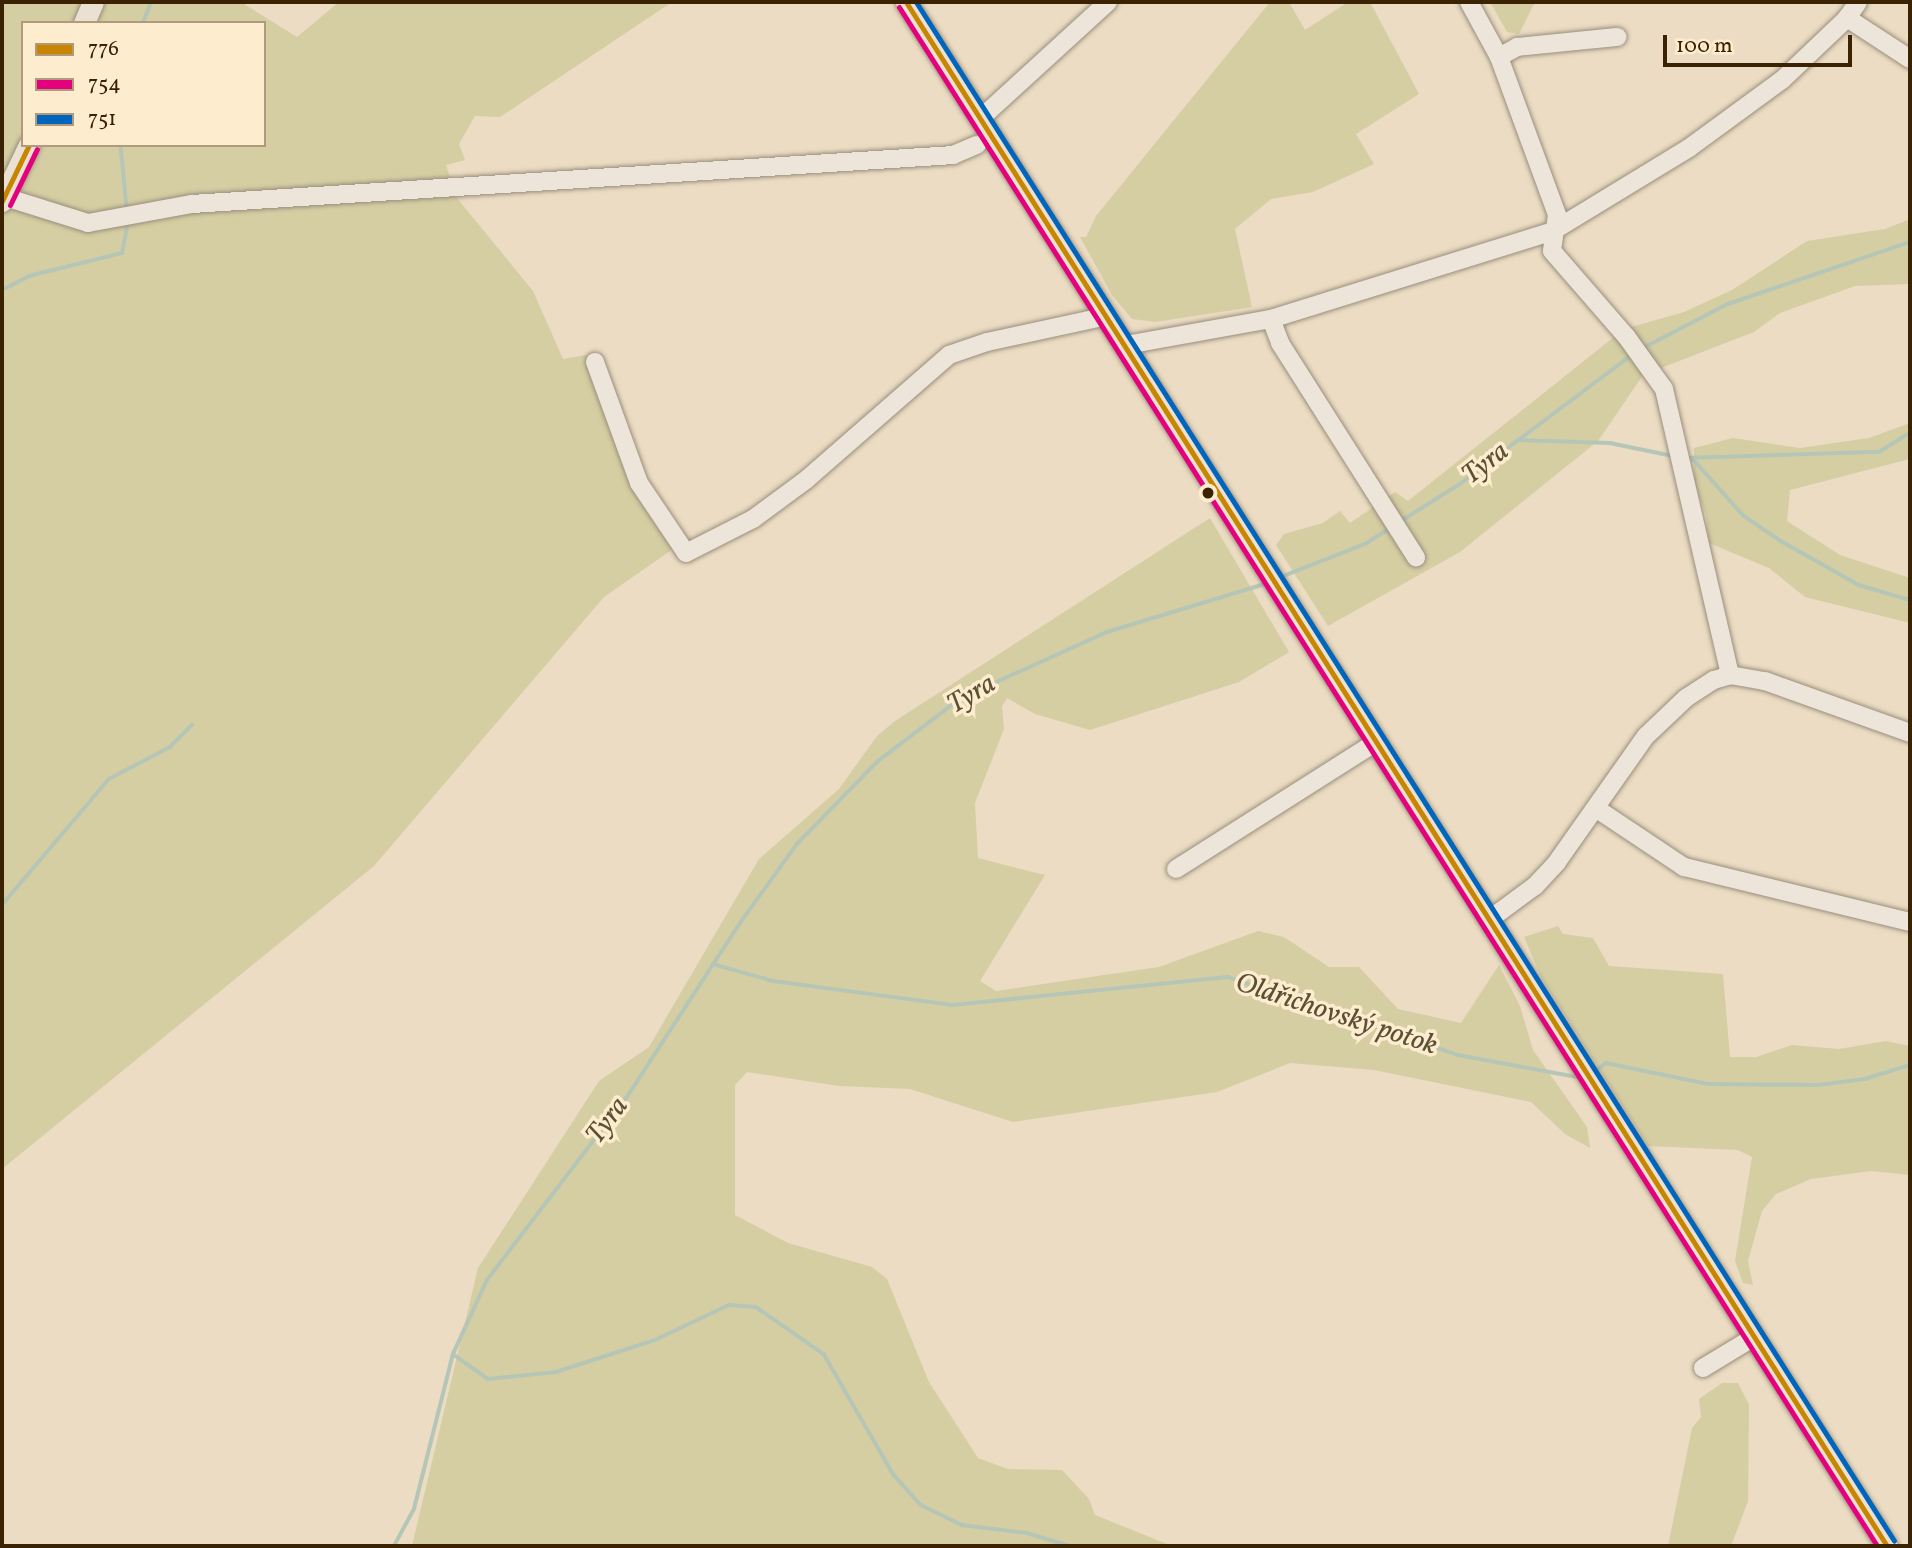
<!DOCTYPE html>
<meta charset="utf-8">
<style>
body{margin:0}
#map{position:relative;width:1912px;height:1548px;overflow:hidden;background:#ebdcc3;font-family:Vollkorn,serif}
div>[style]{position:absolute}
.green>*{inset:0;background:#d5cea3}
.stream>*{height:3.5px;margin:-1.75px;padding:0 1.75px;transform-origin:1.75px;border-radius:1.75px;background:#b6c6b6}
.roads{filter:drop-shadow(0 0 2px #9a8e7c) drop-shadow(0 0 2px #9a8e7c)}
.minor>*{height:18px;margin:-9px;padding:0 9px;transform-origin:9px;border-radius:9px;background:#ede5d9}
.major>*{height:21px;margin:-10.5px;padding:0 10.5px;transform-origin:10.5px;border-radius:10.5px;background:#eae1d2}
.bus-1>*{height:5px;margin:-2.5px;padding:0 2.5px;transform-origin:2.5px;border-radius:2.5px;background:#c88500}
.bus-2>*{height:5px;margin:-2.5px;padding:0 2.5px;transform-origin:2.5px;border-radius:2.5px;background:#e5007d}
.bus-3>*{height:5px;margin:-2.5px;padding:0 2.5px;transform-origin:2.5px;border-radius:2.5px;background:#0065bd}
.dots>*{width:19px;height:19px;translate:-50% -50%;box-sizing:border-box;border:4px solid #fdeccd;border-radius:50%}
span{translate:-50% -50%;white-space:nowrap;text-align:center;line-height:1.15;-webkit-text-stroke:7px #fdeccd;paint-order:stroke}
.water-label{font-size:28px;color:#595036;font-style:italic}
.frame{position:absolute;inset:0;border:4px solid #3b2202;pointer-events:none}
.legend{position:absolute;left:21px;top:21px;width:245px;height:126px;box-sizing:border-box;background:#fdeccd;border:2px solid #af9b7c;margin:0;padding:9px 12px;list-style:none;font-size:21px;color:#3b2202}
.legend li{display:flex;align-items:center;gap:14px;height:35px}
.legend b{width:35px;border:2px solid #af9b7c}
.scale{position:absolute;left:1663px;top:35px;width:189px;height:32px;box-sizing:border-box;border:4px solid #3b2202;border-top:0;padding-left:9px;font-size:21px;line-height:24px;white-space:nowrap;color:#3b2202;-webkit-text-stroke:5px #fdeccd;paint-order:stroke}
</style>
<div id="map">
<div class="green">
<i style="clip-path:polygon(2px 2px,83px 2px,74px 23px,23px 23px,23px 137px,2px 181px)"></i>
<i style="clip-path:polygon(104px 2px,241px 2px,297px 37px,339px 2px,672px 2px,500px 117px,475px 116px,459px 144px,465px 160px,446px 165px,457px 198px,533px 291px,563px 359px,586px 355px,630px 474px,673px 549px,604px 597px,374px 866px,2px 1169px,2px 218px,40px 145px,264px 145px,264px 23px,95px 23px)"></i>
<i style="clip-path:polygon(1270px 2px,1289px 2px,1305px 30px,1348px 2px,1370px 2px,1419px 94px,1356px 134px,1374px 164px,1313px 192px,1271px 199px,1235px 229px,1252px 307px,1156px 322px,1132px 319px,1112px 295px,1080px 237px,1086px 237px,1096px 216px)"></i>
<i style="clip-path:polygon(1490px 2px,1535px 2px,1519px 34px,1507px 32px)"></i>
<i style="clip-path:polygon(1910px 219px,1910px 284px,1855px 286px,1780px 313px,1754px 332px,1643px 375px,1598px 441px,1460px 552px,1328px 626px,1276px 545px,1284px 534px,1323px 523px,1340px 511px,1350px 523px,1395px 492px,1408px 501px,1624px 329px,1684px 312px,1732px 290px,1807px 241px,1885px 229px)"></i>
<i style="clip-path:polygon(1910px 423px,1910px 459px,1790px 490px,1787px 521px,1840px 555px,1910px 578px,1910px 623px,1805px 597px,1769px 568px,1709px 543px,1706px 515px,1694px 481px,1694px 448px,1733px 438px,1800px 448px,1869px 438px)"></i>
<i style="clip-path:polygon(1210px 518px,1289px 652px,1239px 682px,1090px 730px,1035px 714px,1007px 698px,1002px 706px,1004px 729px,975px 803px,978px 858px,1045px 875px,980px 981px,996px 991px,1159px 967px,1258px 931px,1284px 937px,1329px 967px,1359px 967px,1398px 1009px,1461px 1023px,1499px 965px,1520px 1006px,1533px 1050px,1587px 1127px,1590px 1148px,1565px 1134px,1531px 1102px,1374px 1070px,1290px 1063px,1217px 1092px,1013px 1122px,910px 1089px,839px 1086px,747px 1072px,735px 1085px,735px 1215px,788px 1243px,872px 1267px,887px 1279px,929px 1382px,978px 1458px,1008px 1469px,1062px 1470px,1089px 1499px,1095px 1515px,1172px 1546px,412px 1546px,478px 1268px,599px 1081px,649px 1047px,759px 859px,839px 789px,877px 736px,895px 721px)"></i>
<i style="clip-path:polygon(1558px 926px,1563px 934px,1593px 938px,1609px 966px,1723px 974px,1730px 1057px,1756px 1057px,1792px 1045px,1839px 1049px,1886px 1041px,1910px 1046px,1910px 1175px,1871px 1171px,1811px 1179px,1776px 1194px,1762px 1211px,1748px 1261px,1753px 1285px,1743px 1283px,1735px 1261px,1752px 1157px,1738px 1150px,1648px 1146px,1541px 977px,1524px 937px)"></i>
<i style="clip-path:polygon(1722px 1383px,1738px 1383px,1749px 1405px,1748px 1501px,1731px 1546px,1668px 1546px,1692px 1428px,1701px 1417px,1699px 1399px)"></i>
</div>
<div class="stream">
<i style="left:143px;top:23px;width:22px;rotate:-69deg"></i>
<i style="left:121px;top:145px;width:64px;rotate:84.6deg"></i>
<i style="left:2px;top:290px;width:30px;rotate:-27deg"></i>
<i style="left:29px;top:276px;width:96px;rotate:-13.9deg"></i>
<i style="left:122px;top:253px;width:33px;rotate:-79deg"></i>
<i style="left:1643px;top:348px;width:96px;rotate:-27.4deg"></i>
<i style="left:1728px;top:304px;width:192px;rotate:-18.8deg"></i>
<i style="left:1518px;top:440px;width:92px;rotate:1.9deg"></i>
<i style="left:1610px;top:443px;width:64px;rotate:11.7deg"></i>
<i style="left:1684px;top:458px;width:195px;rotate:-1.8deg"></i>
<i style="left:1879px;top:452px;width:36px;rotate:-32deg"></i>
<i style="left:1693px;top:459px;width:76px;rotate:48.2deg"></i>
<i style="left:1744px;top:516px;width:45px;rotate:34deg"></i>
<i style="left:1781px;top:541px;width:90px;rotate:29.4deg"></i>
<i style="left:1859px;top:585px;width:53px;rotate:16.4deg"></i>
<i style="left:1401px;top:521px;width:70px;rotate:-32.1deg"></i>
<i style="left:1460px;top:484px;width:216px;rotate:-36.9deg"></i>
<i style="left:1281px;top:577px;width:90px;rotate:-21.4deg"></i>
<i style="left:1365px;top:544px;width:32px;rotate:-32deg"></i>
<i style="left:2px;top:905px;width:165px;rotate:-49.7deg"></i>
<i style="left:109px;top:779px;width:69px;rotate:-27.7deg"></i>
<i style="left:170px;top:747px;width:31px;rotate:-45deg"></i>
<i style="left:713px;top:964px;width:62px;rotate:15.8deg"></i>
<i style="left:773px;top:981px;width:182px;rotate:7.6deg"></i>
<i style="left:953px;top:1005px;width:276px;rotate:-5.8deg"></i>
<i style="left:1228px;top:977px;width:243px;rotate:18.7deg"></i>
<i style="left:1458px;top:1055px;width:126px;rotate:10.5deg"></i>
<i style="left:1594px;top:1072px;width:15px;rotate:-37deg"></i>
<i style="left:1606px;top:1063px;width:104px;rotate:11.6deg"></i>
<i style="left:1708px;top:1084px;width:110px;rotate:0.5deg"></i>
<i style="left:1818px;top:1085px;width:47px;rotate:-7.3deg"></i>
<i style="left:1865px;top:1079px;width:47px;rotate:-17.3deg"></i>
<i style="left:453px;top:1354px;width:43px;rotate:35.5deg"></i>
<i style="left:488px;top:1379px;width:68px;rotate:-5.9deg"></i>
<i style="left:556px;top:1372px;width:104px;rotate:-17.9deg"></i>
<i style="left:655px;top:1340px;width:82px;rotate:-25.3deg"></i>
<i style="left:729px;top:1305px;width:27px;rotate:4deg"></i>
<i style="left:756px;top:1307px;width:83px;rotate:34.7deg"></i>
<i style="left:824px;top:1354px;width:140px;rotate:60deg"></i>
<i style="left:894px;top:1475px;width:40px;rotate:48deg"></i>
<i style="left:921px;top:1505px;width:46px;rotate:26deg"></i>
<i style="left:962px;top:1525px;width:65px;rotate:7deg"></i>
<i style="left:1027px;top:1533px;width:45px;rotate:16.8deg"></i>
<i style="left:394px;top:1546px;width:42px;rotate:-61.6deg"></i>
<i style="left:414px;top:1509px;width:160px;rotate:-75.9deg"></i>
<i style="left:453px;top:1354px;width:81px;rotate:-65.3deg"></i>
<i style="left:487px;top:1280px;width:230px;rotate:-52.6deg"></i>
<i style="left:627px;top:1097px;width:207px;rotate:-57deg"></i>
<i style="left:740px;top:923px;width:97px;rotate:-54.2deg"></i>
<i style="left:797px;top:844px;width:115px;rotate:-45.7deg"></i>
<i style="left:877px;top:762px;width:106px;rotate:-37.3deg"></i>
<i style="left:961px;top:698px;width:160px;rotate:-24.3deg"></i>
<i style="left:1107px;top:632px;width:168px;rotate:-16.9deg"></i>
</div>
<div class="roads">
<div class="minor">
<i style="left:1469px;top:2px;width:63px;rotate:61.4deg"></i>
<i style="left:1499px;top:57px;width:168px;rotate:69.8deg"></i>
<i style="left:1557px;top:215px;width:36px;rotate:98deg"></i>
<i style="left:1552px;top:251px;width:113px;rotate:49deg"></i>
<i style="left:1626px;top:336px;width:65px;rotate:54.4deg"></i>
<i style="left:1664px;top:389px;width:294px;rotate:77deg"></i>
<i style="left:1847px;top:18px;width:75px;rotate:33.1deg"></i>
<i style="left:1499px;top:57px;width:21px;rotate:-29deg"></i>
<i style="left:1517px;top:47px;width:101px;rotate:-5.7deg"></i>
<i style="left:981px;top:118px;width:172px;rotate:-42.4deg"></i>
<i style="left:5px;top:197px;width:87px;rotate:17.4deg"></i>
<i style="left:88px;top:223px;width:106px;rotate:-10.4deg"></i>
<i style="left:192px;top:204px;width:763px;rotate:-3.68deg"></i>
<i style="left:953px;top:155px;width:26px;rotate:-23deg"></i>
<i style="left:1271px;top:319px;width:26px;rotate:69deg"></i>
<i style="left:1280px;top:343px;width:254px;rotate:57.6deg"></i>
<i style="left:1126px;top:345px;width:147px;rotate:-10.2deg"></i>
<i style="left:1271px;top:319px;width:295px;rotate:-17.3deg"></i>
<i style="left:1553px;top:231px;width:159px;rotate:-31.4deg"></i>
<i style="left:1689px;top:148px;width:115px;rotate:-36.2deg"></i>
<i style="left:1782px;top:80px;width:90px;rotate:-43.6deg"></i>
<i style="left:1847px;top:18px;width:19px;rotate:-55deg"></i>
<i style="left:595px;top:362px;width:129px;rotate:70deg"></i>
<i style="left:639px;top:483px;width:84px;rotate:56.1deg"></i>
<i style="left:686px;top:553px;width:75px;rotate:-26.9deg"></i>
<i style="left:753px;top:519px;width:67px;rotate:-36.5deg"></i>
<i style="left:807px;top:479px;width:189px;rotate:-41.1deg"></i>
<i style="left:949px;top:355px;width:40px;rotate:-18.9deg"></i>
<i style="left:987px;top:342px;width:123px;rotate:-12.2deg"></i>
<i style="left:1597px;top:809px;width:105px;rotate:33.7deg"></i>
<i style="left:1684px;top:867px;width:233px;rotate:13.7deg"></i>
<i style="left:1176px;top:869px;width:239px;rotate:-32.4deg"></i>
<i style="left:1490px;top:919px;width:56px;rotate:-36.3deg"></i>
<i style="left:1535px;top:886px;width:33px;rotate:-47deg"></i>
<i style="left:1557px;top:862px;width:154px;rotate:-54.8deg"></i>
<i style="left:1646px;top:736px;width:55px;rotate:-43.5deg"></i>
<i style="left:1686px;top:698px;width:33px;rotate:-33deg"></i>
<i style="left:1714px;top:680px;width:17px;rotate:-17deg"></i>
<i style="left:1730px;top:675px;width:36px;rotate:10deg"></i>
<i style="left:1765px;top:681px;width:154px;rotate:19.7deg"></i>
<i style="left:1703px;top:1368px;width:60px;rotate:-31.3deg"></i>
</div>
<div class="major">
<i style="left:906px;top:2px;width:1829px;rotate:57.57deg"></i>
<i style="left:84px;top:23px;width:23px;rotate:-67deg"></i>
<i style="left:2px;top:201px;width:62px;rotate:-64.3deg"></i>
</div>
</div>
<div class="bus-1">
<i style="left:906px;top:2px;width:1829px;rotate:57.57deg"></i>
<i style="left:2px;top:201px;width:62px;rotate:-64.3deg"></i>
</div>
<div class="bus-2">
<i style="left:899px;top:7px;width:1823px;rotate:57.56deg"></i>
<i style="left:10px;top:205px;width:62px;rotate:-64.3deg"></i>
</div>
<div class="bus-3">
<i style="left:916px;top:2px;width:1823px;rotate:57.56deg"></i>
</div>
<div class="dots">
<i style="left:1208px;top:493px;background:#3b2202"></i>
</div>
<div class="water-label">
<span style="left:1486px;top:464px;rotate:-38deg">Tyra</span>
<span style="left:972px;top:695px;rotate:-31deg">Tyra</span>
<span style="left:1336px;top:1015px;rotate:18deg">Oldřichovský potok</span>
<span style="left:608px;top:1121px;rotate:-53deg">Tyra</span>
</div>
<div class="frame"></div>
<ul class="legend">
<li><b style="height:9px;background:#c88500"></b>776</li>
<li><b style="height:9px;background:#e5007d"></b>754</li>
<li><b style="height:9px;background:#0065bd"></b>751</li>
</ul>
<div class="scale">100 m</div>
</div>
